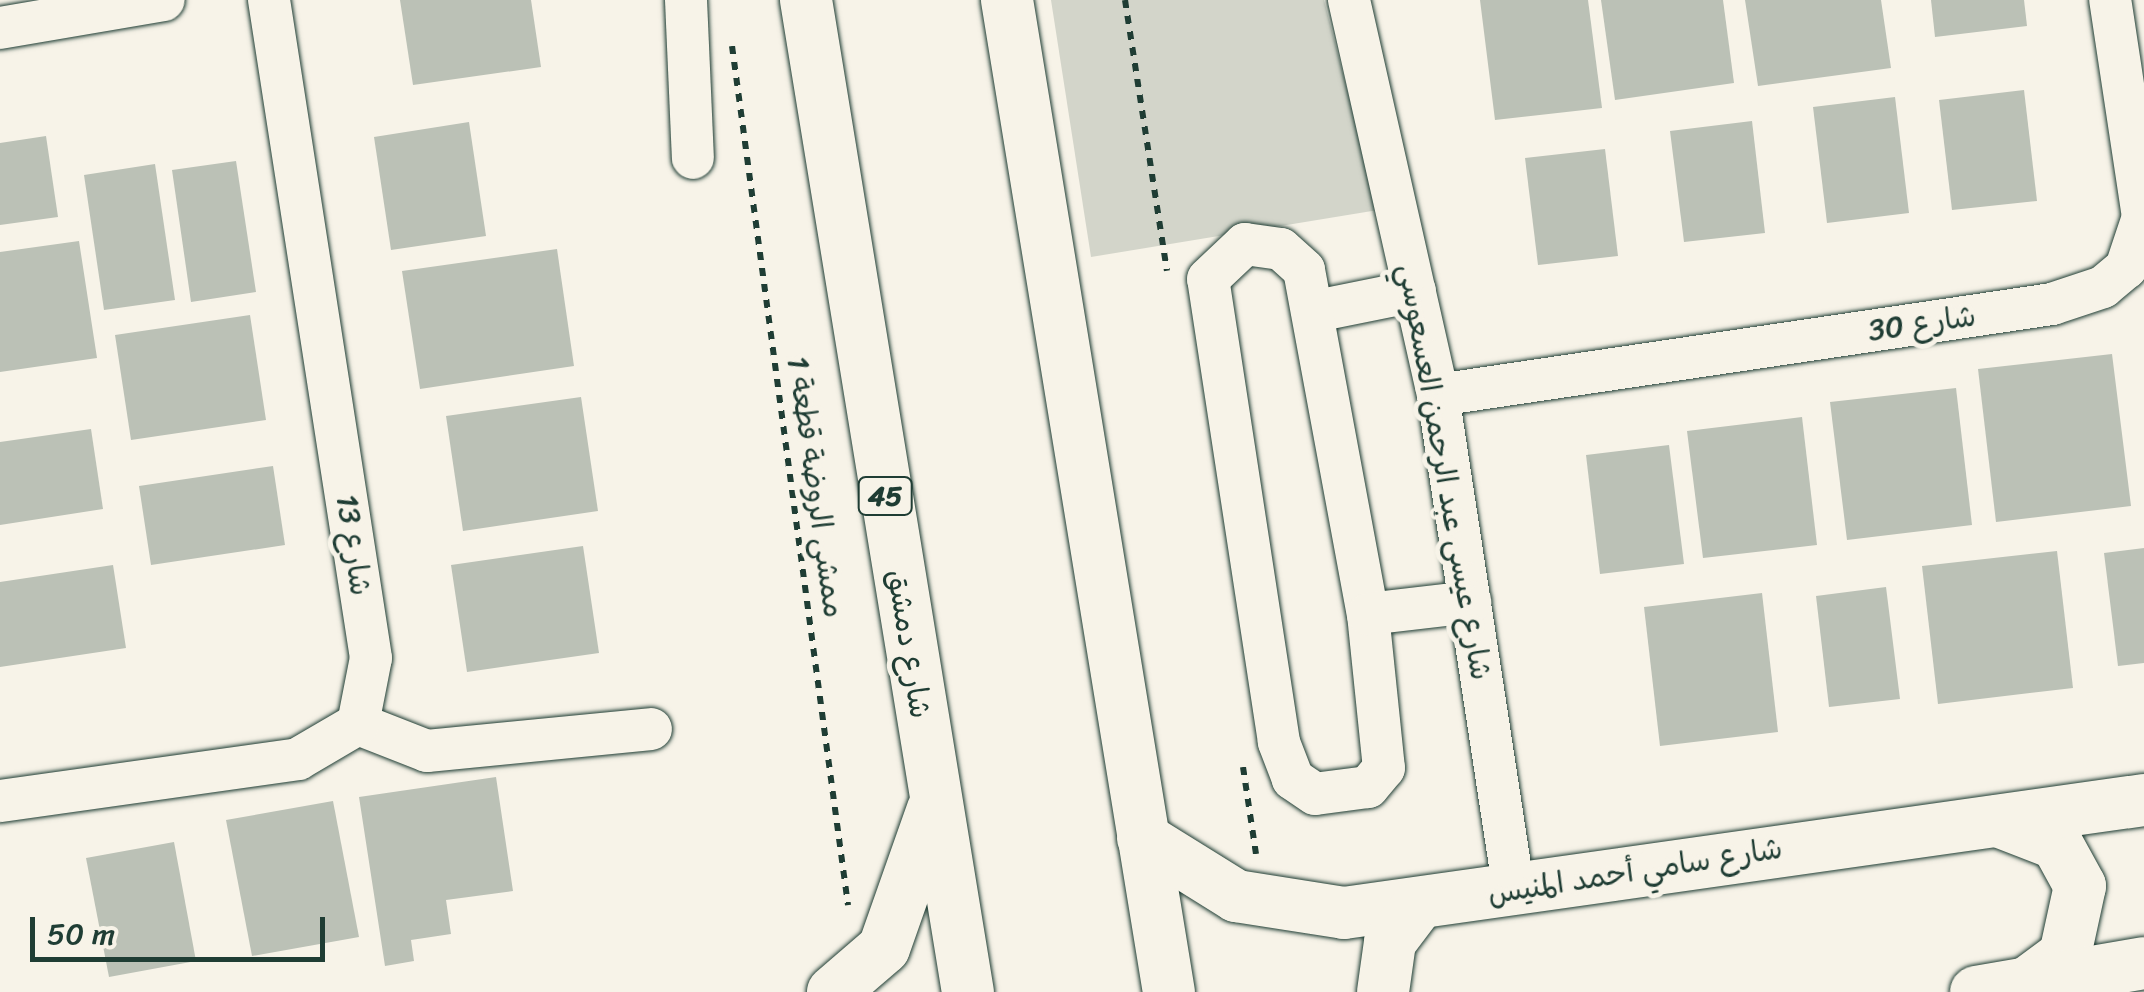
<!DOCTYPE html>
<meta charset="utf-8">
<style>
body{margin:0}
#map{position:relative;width:2144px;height:992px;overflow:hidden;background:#f7f3e8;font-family:Sriracha,"Playpen Sans Arabic",sans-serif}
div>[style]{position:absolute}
.green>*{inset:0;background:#d3d5ca}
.building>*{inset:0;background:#bbc1b6}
.path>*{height:6px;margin-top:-3px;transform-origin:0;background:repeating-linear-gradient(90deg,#1f3d34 0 8px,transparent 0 16px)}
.roads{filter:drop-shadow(0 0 2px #1f3d34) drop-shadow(0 0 2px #1f3d34)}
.minor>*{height:42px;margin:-21px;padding:0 21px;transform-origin:21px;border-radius:21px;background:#f7f3e8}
.major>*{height:52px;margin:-26px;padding:0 26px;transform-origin:26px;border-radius:26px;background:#f7f3e8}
span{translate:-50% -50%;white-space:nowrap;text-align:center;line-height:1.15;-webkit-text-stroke:10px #f7f3e8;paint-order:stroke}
.shield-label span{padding:2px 8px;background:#f7f3e8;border:2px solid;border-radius:8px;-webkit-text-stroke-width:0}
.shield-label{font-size:28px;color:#1f3d34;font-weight:700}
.street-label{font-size:30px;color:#1f3d34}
.scale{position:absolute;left:30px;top:917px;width:295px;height:45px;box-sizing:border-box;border:5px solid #1f3d34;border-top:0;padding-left:12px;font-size:30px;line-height:35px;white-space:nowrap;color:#1f3d34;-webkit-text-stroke:8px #f7f3e8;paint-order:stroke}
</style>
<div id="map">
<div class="green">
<i style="clip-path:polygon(1051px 0,1324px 0,1378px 210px,1091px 257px)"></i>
</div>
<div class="building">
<i style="clip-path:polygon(400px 0,531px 0,541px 67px,413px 85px)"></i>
<i style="clip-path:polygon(1480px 0,1588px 0,1602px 108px,1495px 120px)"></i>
<i style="clip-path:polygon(1601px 0,1723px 0,1734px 83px,1615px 100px)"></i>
<i style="clip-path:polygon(1745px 0,1881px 0,1891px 68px,1758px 86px)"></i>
<i style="clip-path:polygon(1931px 0,2024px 0,2027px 26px,1935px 37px)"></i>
<i style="clip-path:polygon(2024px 90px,2037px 201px,1952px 210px,1939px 100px)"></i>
<i style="clip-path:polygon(1895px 97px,1909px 213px,1827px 223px,1813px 107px)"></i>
<i style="clip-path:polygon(1752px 121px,1765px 233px,1684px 242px,1670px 131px)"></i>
<i style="clip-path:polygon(469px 122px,486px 236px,391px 250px,374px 137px)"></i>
<i style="clip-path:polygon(46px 136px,58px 217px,0 225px,0 143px)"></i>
<i style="clip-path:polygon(1605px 149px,1618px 256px,1538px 265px,1525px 158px)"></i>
<i style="clip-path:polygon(236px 161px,256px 292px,191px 302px,172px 170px)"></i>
<i style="clip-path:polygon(155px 164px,175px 300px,104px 310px,84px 175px)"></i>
<i style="clip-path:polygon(79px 241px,97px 358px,0 372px,0 252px)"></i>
<i style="clip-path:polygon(557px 249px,574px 366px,420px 389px,402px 271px)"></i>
<i style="clip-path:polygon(250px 315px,266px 420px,131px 440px,115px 335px)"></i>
<i style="clip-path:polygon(2112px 354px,2131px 506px,1996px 522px,1978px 369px)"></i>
<i style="clip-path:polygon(1956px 388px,1972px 525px,1847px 540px,1830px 402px)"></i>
<i style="clip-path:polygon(581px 397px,598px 511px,463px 531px,446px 416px)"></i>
<i style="clip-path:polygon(1802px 417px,1817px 545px,1703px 558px,1687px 431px)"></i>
<i style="clip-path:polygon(91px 429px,103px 509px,0 525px,0 442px)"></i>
<i style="clip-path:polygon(1669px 445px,1684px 564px,1600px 574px,1586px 455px)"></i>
<i style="clip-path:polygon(273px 466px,285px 545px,151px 565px,139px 486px)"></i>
<i style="clip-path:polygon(583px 546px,599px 653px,467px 672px,451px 565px)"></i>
<i style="clip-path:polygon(2144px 548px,2144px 663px,2118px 666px,2104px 553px)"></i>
<i style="clip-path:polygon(2057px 551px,2073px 688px,1938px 704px,1922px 566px)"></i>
<i style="clip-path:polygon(113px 565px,126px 648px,0 667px,0 582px)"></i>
<i style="clip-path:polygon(1886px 587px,1900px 699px,1829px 707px,1816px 596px)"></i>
<i style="clip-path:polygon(1762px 593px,1778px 732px,1660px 746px,1644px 607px)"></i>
<i style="clip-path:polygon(496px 777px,513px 891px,446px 900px,451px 934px,411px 940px,414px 961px,385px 966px,359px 797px)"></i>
<i style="clip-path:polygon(333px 801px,359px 937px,252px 956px,226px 820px)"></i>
<i style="clip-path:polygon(174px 842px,196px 961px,109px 977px,86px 858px)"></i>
</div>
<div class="path">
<i style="left:1125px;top:0;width:274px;rotate:81.2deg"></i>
<i style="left:732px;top:46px;width:867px;rotate:82.31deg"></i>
<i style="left:1243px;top:767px;width:88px;rotate:81.5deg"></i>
</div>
<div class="roads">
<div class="minor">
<i style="left:686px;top:0;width:158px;rotate:87.5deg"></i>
<i style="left:1349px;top:0;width:405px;rotate:77.3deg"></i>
<i style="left:1438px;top:395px;width:499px;rotate:81.3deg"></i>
<i style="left:0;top:28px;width:166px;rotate:-9.7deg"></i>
<i style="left:1316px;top:311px;width:101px;rotate:-11.4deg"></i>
<i style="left:1438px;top:395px;width:621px;rotate:-8.43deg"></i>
<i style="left:2052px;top:304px;width:54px;rotate:-18.4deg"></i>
<i style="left:2103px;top:287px;width:30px;rotate:-40deg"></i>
<i style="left:2126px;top:268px;width:54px;rotate:-71.6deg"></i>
<i style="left:2143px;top:217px;width:219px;rotate:-98.6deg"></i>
<i style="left:1368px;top:614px;width:155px;rotate:84.1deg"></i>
<i style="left:1384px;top:768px;width:25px;rotate:130deg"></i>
<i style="left:1368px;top:787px;width:53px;rotate:172.5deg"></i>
<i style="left:1315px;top:794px;width:27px;rotate:-146deg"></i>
<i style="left:1293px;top:779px;width:40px;rotate:-111deg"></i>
<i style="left:1279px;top:742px;width:468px;rotate:-98.7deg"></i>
<i style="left:1208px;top:279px;width:51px;rotate:-43.4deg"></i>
<i style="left:1245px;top:244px;width:36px;rotate:8deg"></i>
<i style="left:1281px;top:249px;width:31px;rotate:42deg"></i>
<i style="left:1304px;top:270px;width:350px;rotate:79.5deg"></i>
<i style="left:1368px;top:614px;width:103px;rotate:-6.7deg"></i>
<i style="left:358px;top:724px;width:74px;rotate:21.4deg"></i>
<i style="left:427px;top:751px;width:225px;rotate:-5.6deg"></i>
<i style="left:0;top:801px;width:301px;rotate:-8deg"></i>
<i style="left:298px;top:759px;width:69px;rotate:-30.3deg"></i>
<i style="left:358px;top:724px;width:67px;rotate:-78.9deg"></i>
<i style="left:371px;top:658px;width:666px;rotate:-98.81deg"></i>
</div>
<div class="major">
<i style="left:806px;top:0;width:1005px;rotate:80.73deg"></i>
<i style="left:1007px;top:0;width:1005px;rotate:80.73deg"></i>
<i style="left:1998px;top:821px;width:63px;rotate:21.3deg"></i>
<i style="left:2057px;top:844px;width:48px;rotate:61.3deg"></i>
<i style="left:2080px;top:886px;width:71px;rotate:102.3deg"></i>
<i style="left:2065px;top:955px;width:47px;rotate:143.6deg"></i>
<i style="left:1143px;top:838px;width:110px;rotate:31.9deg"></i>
<i style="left:1236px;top:896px;width:109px;rotate:8.9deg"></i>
<i style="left:1344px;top:913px;width:808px;rotate:-8.04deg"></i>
<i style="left:833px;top:992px;width:67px;rotate:-40.8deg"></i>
<i style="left:884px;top:948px;width:147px;rotate:-70.6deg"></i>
<i style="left:1383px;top:992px;width:50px;rotate:-82deg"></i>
<i style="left:1390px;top:942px;width:45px;rotate:-53.1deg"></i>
<i style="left:1976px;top:992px;width:170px;rotate:-9.8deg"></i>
</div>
</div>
<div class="shield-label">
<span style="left:885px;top:496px">45</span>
</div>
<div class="street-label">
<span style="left:1922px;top:323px;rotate:-8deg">شارع 30</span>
<span style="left:1445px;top:472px;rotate:80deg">شارع عيسى عبد الرحمن العسعوسي</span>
<span style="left:816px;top:487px;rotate:82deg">ممشى الروضة قطعة 1</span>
<span style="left:354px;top:545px;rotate:82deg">شارع 13</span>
<span style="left:909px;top:644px;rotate:81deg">شارع دمشق</span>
<span style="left:1635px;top:871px;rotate:-9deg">شارع سامي أحمد المنيس</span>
</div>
<div class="scale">50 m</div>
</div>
